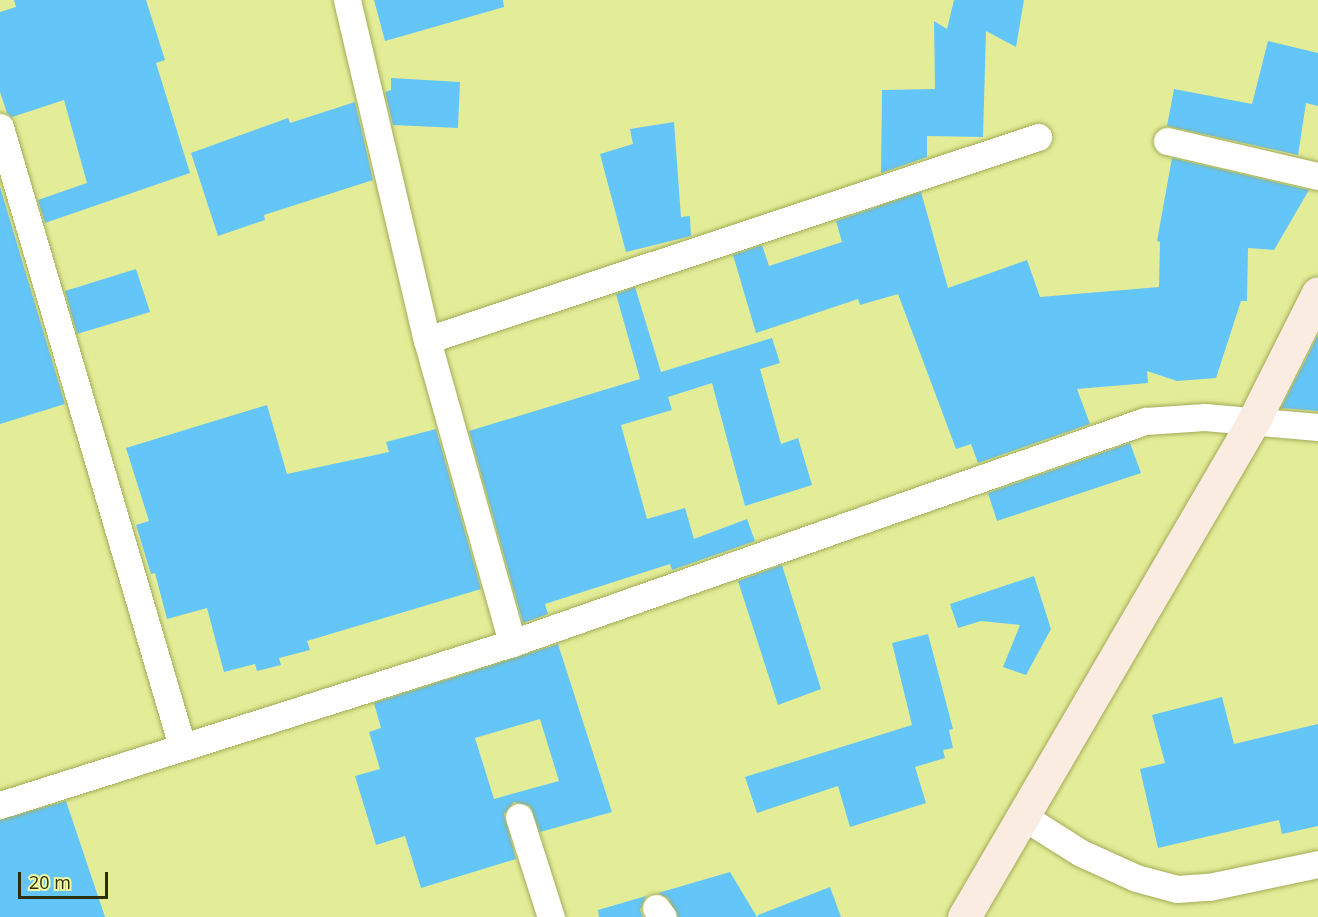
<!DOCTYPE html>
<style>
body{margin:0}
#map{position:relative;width:1318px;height:917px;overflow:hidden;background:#e3ed98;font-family:"Open Sans",sans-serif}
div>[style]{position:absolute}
.building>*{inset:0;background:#64c5f8}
.roads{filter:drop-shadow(0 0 2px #a3ab57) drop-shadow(0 0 2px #a3ab57)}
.minor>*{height:27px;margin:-13.5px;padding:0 13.5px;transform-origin:13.5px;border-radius:13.5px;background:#fff}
.secondary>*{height:33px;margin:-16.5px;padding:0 16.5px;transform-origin:16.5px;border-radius:16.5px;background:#fbece2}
span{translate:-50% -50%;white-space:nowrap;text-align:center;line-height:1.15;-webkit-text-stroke:4.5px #f1fba4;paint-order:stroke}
.scale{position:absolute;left:18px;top:872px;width:90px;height:27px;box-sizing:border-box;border:3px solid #2c2f0b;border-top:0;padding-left:8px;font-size:18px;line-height:21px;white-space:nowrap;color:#2c2f0b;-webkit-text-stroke:4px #f1fba4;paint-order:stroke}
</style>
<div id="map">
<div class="building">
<i style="clip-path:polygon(14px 0,146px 0,165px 60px,156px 63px,190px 173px,45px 223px,38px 200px,87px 183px,64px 100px,12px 117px,7px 113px,0 92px,0 12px,16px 7px)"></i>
<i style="clip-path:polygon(374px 0,503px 0,504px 7px,385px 41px)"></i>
<i style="clip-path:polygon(954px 0,1024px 0,1016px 47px,986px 31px,983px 137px,927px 136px,927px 157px,881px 173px,882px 90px,935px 89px,934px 21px,947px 29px)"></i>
<i style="clip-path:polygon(1268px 41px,1318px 53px,1318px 106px,1306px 103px,1298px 155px,1167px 126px,1174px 89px,1252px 104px)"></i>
<i style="clip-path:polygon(391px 78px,460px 82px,458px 128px,393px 125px,385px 92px,391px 90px)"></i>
<i style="clip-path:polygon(355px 102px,373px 180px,264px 215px,265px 220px,218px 236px,191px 153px,288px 118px,290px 123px)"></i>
<i style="clip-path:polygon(674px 122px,681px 217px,690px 216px,691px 236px,626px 252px,600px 154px,633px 144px,630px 129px)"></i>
<i style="clip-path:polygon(1172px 158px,1309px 190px,1274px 250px,1248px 248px,1247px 301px,1241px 301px,1216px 378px,1177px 381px,1147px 371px,1148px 383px,1077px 389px,1090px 424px,978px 463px,971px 444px,956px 449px,898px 294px,860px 305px,858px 299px,756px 333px,733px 255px,762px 245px,769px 266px,842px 242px,836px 221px,921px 192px,948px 288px,1027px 260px,1040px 297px,1159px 287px,1160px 242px,1157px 241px)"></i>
<i style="clip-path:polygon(0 187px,65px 404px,0 424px)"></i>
<i style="clip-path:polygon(136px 269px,150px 312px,77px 334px,65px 291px)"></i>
<i style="clip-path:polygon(635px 287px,661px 372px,772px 338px,780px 363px,760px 369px,781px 444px,798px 438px,812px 485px,745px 506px,712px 383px,668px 397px,672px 410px,621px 425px,647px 519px,685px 508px,694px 539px,747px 519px,755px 541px,672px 570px,670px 564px,545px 604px,548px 614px,523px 623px,469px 431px,640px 379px,616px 294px)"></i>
<i style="clip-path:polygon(1318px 335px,1318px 411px,1281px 408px)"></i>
<i style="clip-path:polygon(267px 405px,287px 474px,389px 452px,386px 442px,436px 429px,481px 589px,307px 641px,310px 650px,279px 658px,281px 665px,257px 671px,255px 664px,224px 672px,207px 608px,167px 619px,155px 573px,151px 574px,136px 525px,149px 521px,126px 448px)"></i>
<i style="clip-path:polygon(1130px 443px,1141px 473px,997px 521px,988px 493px)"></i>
<i style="clip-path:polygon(782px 565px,821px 689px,778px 705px,738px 581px)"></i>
<i style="clip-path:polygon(1034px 576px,1051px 629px,1026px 675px,1003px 667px,1020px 625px,981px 621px,958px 628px,950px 604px)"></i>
<i style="clip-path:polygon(928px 634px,953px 729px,949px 730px,953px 748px,943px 750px,945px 758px,915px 767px,926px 803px,850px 827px,838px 786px,757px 813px,745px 777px,912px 725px,892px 643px)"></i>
<i style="clip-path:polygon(evenodd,558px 644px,612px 812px,540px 832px,530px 806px,514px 802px,504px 814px,516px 859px,421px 888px,405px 836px,376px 845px,355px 776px,380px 769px,369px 732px,381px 728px,374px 703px,558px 644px,540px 719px,559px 781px,494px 799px,475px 738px,540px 719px)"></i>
<i style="clip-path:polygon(1222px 697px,1234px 744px,1318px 724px,1318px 826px,1282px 834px,1279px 820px,1158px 848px,1140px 769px,1165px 763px,1152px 715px)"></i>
<i style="clip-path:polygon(66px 801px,105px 917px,0 917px,0 820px)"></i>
<i style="clip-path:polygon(730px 872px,757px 917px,678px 917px,668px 898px,658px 893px)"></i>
<i style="clip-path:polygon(830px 887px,841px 917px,758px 917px,758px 915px)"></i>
<i style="clip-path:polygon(646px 896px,640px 910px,643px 917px,599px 917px,598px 910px)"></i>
</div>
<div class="roads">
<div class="minor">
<i style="left:347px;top:0;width:349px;rotate:76.8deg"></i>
<i style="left:427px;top:340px;width:315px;rotate:74.3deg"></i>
<i style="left:0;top:127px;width:645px;rotate:73.62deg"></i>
<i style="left:1167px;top:141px;width:155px;rotate:13.1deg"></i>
<i style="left:427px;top:340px;width:644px;rotate:-18.38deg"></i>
<i style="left:0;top:805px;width:537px;rotate:-17.56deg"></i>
<i style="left:512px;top:643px;width:671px;rotate:-19.33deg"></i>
<i style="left:1145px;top:421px;width:60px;rotate:-3.8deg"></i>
<i style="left:1205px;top:417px;width:113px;rotate:5.1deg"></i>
<i style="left:519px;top:817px;width:105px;rotate:72.3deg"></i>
<i style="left:1024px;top:817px;width:67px;rotate:32.3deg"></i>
<i style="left:1081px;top:853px;width:60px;rotate:24.4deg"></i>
<i style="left:1136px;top:878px;width:42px;rotate:15deg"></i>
<i style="left:1177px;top:889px;width:32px;rotate:-4deg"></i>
<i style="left:1209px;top:887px;width:111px;rotate:-11.9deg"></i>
<i style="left:656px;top:908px;width:11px;rotate:52deg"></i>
</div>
<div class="secondary">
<i style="left:964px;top:917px;width:573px;rotate:-59.72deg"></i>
<i style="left:1253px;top:422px;width:144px;rotate:-63.3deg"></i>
</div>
</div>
<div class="scale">20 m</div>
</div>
